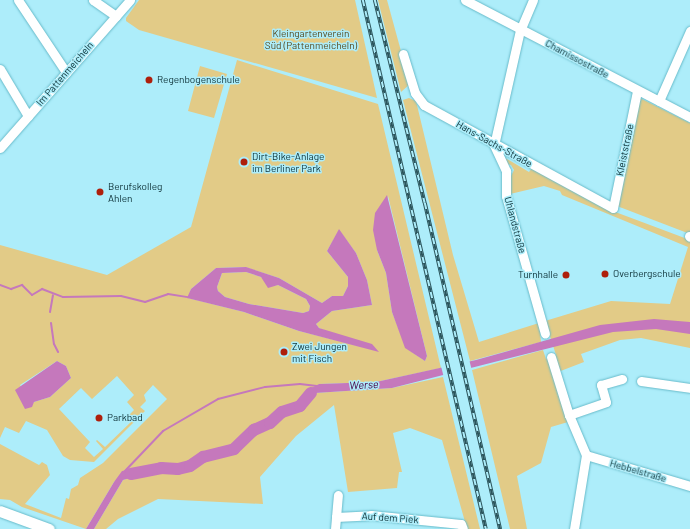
<!DOCTYPE html>
<meta charset="utf-8">
<style>
body{margin:0}
#map{position:relative;width:690px;height:529px;overflow:hidden;background:#adedfa;font-family:Barlow,sans-serif}
div>[style]{position:absolute}
.green>*{inset:0;background:#e2cb87}
.water>*{inset:0;background:#c578bc}
.pier>*{inset:0;background:#adedfa}
.stream>*{height:2px;margin:-1px;padding:0 1px;transform-origin:1px;border-radius:1px;background:#c578bc}
.river>*{height:12px;margin:-6px;padding:0 6px;transform-origin:6px;border-radius:6px;background:#c578bc}
.roads{filter:drop-shadow(0 0 1px #68bbca) drop-shadow(0 0 1px #68bbca)}
.minor>*{height:9px;margin:-4.5px;padding:0 4.5px;transform-origin:4.5px;border-radius:4.5px;background:#fff}
.major>*{height:11px;margin:-5.5px;padding:0 5.5px;transform-origin:5.5px;border-radius:5.5px;background:#fff}
.rail>*{height:3.5px;margin-top:-1.75px;transform-origin:0;background:repeating-linear-gradient(90deg,#adedfa 0 6px,#2b545b 0 12px);box-sizing:border-box;border-block:1px solid #2b545b}
.dots>*{width:11px;height:11px;translate:-50% -50%;box-sizing:border-box;border:2px solid #adedfa;border-radius:50%}
span{translate:-50% -50%;white-space:nowrap;text-align:center;line-height:1.15;-webkit-text-stroke:3px #adedfa;paint-order:stroke}
.park-label{font-size:10px;color:#584a1f}
.street-label{font-size:10px;color:#0d3137}
.poi-label{font-size:10px;color:#0d3137}
.left{translate:0 -50%;text-align:left}
.right{translate:-100% -50%;text-align:right}
.water-label{font-size:11px;color:#490045;font-style:italic}
</style>
<div id="map">
<div class="green">
<i style="clip-path:polygon(139px 0,355px 0,377px 98px,139px 30px,126px 21px,126px 18px)"></i>
<i style="clip-path:polygon(378px 0,387px 0,410px 84px,401px 92px)"></i>
<i style="clip-path:polygon(evenodd,237px 60px,378px 104px,441px 368px,376px 382px,319px 384px,302px 405px,315px 393px,392px 388px,443px 377px,480px 529px,467px 529px,442px 440px,410px 428px,393px 433px,402px 472px,399px 472px,397px 488px,348px 492px,334px 405px,296px 436px,260px 477px,263px 504px,158px 499px,118px 519px,106px 529px,94px 529px,123px 480px,146px 473px,129px 470px,114px 482px,86px 529px,22px 507px,10px 500px,0 499px,0 444px,39px 465px,42px 462px,47px 465px,50px 475px,25px 504px,61px 518px,66px 498px,69px 499px,71px 489px,78px 485px,80px 478px,103px 463px,167px 399px,153px 385px,144px 395px,146px 401px,140px 407px,145px 411px,94px 462px,70px 460px,63px 456px,47px 430px,26px 421px,19px 433px,5px 427px,0 438px,0 245px,107px 275px,191px 227px,237px 60px,388px 196px,427px 356px,425px 361px,406px 348px,392px 312px,386px 273px,377px 250px,388px 196px,237px 60px,339px 230px,356px 253px,367px 280px,372px 305px,332px 311px,316px 324px,319px 328px,378px 351px,299px 331px,244px 312px,188px 298px,191px 289px,216px 268px,245px 267px,279px 278px,322px 303px,332px 296px,343px 296px,348px 286px,348px 277px,327px 251px,339px 230px,237px 60px,57px 361px,66px 366px,71px 378px,50px 397px,34px 402px,31px 406px,20px 385px,57px 361px,237px 60px,117px 376px,134px 395px,127px 402px,134px 410px,129px 415px,133px 420px,105px 447px,97px 440px,96px 441px,103px 449px,94px 457px,85px 448px,90px 442px,59px 409px,81px 388px,92px 399px,117px 376px)"></i>
<i style="clip-path:polygon(200px 66px,227px 74px,214px 118px,188px 111px)"></i>
<i style="clip-path:polygon(409px 98px,416px 101px,453px 255px,479px 342px,539px 323px,541px 342px,470px 361px,403px 100px)"></i>
<i style="clip-path:polygon(640px 98px,690px 123px,690px 234px,617px 206px)"></i>
<i style="clip-path:polygon(502px 156px,529px 172px,532px 168px,610px 210px,690px 240px,690px 348px,641px 338px,620px 340px,581px 354px,584px 362px,558px 372px,554px 356px,556px 355px,545px 321px,611px 301px,670px 304px,688px 247px,562px 195px,560px 191px,544px 186px,510px 194px,508px 182px,514px 170px,511px 165px,503px 163px)"></i>
<i style="clip-path:polygon(246px 272px,261px 277px,272px 286px,278px 285px,306px 299px,310px 306px,309px 311px,303px 313px,249px 304px,225px 297px,218px 291px,217px 287px,222px 273px)"></i>
<i style="clip-path:polygon(543px 350px,546px 359px,548px 358px,568px 422px,551px 427px,541px 463px,517px 476px,527px 529px,510px 529px,472px 370px)"></i>
</div>
<div class="water">
<i style="clip-path:polygon(387px 195px,427px 356px,425px 361px,405px 348px,392px 312px,386px 273px,377px 250px,373px 230px,375px 213px)"></i>
<i style="clip-path:polygon(evenodd,339px 229px,356px 253px,367px 280px,372px 305px,332px 311px,316px 324px,319px 328px,372px 344px,379px 352px,299px 331px,244px 312px,187px 298px,191px 289px,216px 268px,246px 267px,279px 278px,322px 303px,332px 296px,343px 296px,348px 286px,348px 277px,327px 251px,339px 229px,246px 272px,261px 277px,268px 288px,278px 285px,306px 299px,310px 306px,309px 311px,303px 313px,249px 304px,225px 297px,218px 291px,217px 287px,222px 273px,246px 272px)"></i>
<i style="clip-path:polygon(654px 319px,690px 322px,690px 334px,656px 329px,613px 332px,392px 388px,315px 393px,300px 406px,310px 389px,319px 384px,376px 382px,476px 360px,600px 325px)"></i>
<i style="clip-path:polygon(57px 361px,66px 366px,71px 378px,50px 397px,34px 402px,32px 407px,25px 409px,15px 390px)"></i>
<i style="clip-path:polygon(129px 470px,147px 473px,123px 480px,94px 529px,86px 529px,114px 482px,122px 471px)"></i>
</div>
<div class="pier">
<i style="clip-path:polygon(469px 359px,472px 371px,444px 378px,441px 366px)"></i>
</div>
<div class="stream">
<i style="left:0;top:285px;width:12px;rotate:20deg"></i>
<i style="left:11px;top:289px;width:12px;rotate:-20deg"></i>
<i style="left:22px;top:285px;width:14px;rotate:45deg"></i>
<i style="left:32px;top:295px;width:12px;rotate:-31deg"></i>
<i style="left:42px;top:289px;width:22px;rotate:21deg"></i>
<i style="left:63px;top:297px;width:58px;rotate:-1deg"></i>
<i style="left:121px;top:296px;width:25px;rotate:14deg"></i>
<i style="left:145px;top:302px;width:24px;rotate:-19deg"></i>
<i style="left:168px;top:294px;width:20px;rotate:9deg"></i>
<i style="left:50px;top:312px;width:17px;rotate:-80deg"></i>
<i style="left:51px;top:323px;width:21px;rotate:82deg"></i>
<i style="left:54px;top:344px;width:9px;rotate:63deg"></i>
<i style="left:124px;top:472px;width:57px;rotate:-46.4deg"></i>
<i style="left:163px;top:431px;width:64px;rotate:-30.2deg"></i>
<i style="left:218px;top:399px;width:49px;rotate:-14.3deg"></i>
<i style="left:265px;top:387px;width:35px;rotate:-5deg"></i>
<i style="left:300px;top:384px;width:17px;rotate:7deg"></i>
</div>
<div class="river">
<i style="left:131px;top:474px;width:31px;rotate:-11deg"></i>
<i style="left:161px;top:468px;width:17px;rotate:3deg"></i>
<i style="left:178px;top:469px;width:12px;rotate:-14deg"></i>
<i style="left:190px;top:466px;width:16px;rotate:-35deg"></i>
<i style="left:203px;top:457px;width:32px;rotate:-14deg"></i>
<i style="left:234px;top:449px;width:28px;rotate:-44deg"></i>
<i style="left:254px;top:430px;width:17px;rotate:-24deg"></i>
<i style="left:270px;top:423px;width:16px;rotate:-43deg"></i>
<i style="left:282px;top:412px;width:19px;rotate:-18deg"></i>
<i style="left:300px;top:406px;width:17px;rotate:-50deg"></i>
</div>
<div class="roads">
<div class="minor">
<i style="left:18px;top:0;width:87px;rotate:56.3deg"></i>
<i style="left:93px;top:0;width:28px;rotate:35deg"></i>
<i style="left:465px;top:0;width:254px;rotate:27.5deg"></i>
<i style="left:533px;top:0;width:33px;rotate:113deg"></i>
<i style="left:520px;top:30px;width:118px;rotate:102.7deg"></i>
<i style="left:494px;top:145px;width:29px;rotate:65deg"></i>
<i style="left:506px;top:171px;width:25px;rotate:90deg"></i>
<i style="left:506px;top:196px;width:143px;rotate:74.2deg"></i>
<i style="left:403px;top:54px;width:41px;rotate:72.9deg"></i>
<i style="left:415px;top:93px;width:15px;rotate:53deg"></i>
<i style="left:424px;top:105px;width:215px;rotate:28.6deg"></i>
<i style="left:613px;top:208px;width:119px;rotate:-78.4deg"></i>
<i style="left:0;top:69px;width:55px;rotate:59.2deg"></i>
<i style="left:659px;top:101px;width:77px;rotate:-66.1deg"></i>
<i style="left:0;top:148px;width:197px;rotate:-48.7deg"></i>
<i style="left:689px;top:236px;width:1px;rotate:45deg"></i>
<i style="left:551px;top:357px;width:61px;rotate:72.8deg"></i>
<i style="left:569px;top:415px;width:43px;rotate:67deg"></i>
<i style="left:586px;top:455px;width:75px;rotate:99.2deg"></i>
<i style="left:641px;top:381px;width:49px;rotate:8.1deg"></i>
<i style="left:569px;top:415px;width:39px;rotate:-19deg"></i>
<i style="left:606px;top:402px;width:18px;rotate:-106deg"></i>
<i style="left:601px;top:385px;width:22px;rotate:-16deg"></i>
<i style="left:586px;top:455px;width:109px;rotate:16.6deg"></i>
<i style="left:336px;top:517px;width:22px;rotate:-85deg"></i>
<i style="left:335px;top:529px;width:12px;rotate:-85deg"></i>
<i style="left:336px;top:517px;width:35px;rotate:-3deg"></i>
<i style="left:371px;top:515px;width:90px;rotate:5.7deg"></i>
<i style="left:461px;top:524px;width:5px;rotate:68deg"></i>
</div>
<div class="major">
<i style="left:0;top:511px;width:52px;rotate:20.2deg"></i>
</div>
</div>
<div class="rail">
<i style="left:363px;top:0;width:543px;rotate:76.91deg"></i>
<i style="left:375px;top:0;width:209px;rotate:76.2deg"></i>
<i style="left:425px;top:203px;width:335px;rotate:77deg"></i>
</div>
<div class="dots">
<i style="left:149px;top:80px;background:#ae1f0b"></i>
<i style="left:244px;top:162px;background:#ae1f0b"></i>
<i style="left:100px;top:192px;background:#ae1f0b"></i>
<i style="left:605px;top:274px;background:#ae1f0b"></i>
<i style="left:566px;top:275px;background:#ae1f0b"></i>
<i style="left:284px;top:352px;background:#ae1f0b"></i>
<i style="left:99px;top:418px;background:#ae1f0b"></i>
</div>
<div class="park-label">
<span style="left:311px;top:39px">Kleingartenverein<br>Süd (Pattenmeicheln)</span>
</div>
<div class="street-label">
<span style="left:577px;top:59px;rotate:28deg">Chamissostraße</span>
<span style="left:65px;top:74px;rotate:-49deg">Im Pattenmeicheln</span>
<span style="left:494px;top:144px;rotate:29deg">Hans-Sachs-Straße</span>
<span style="left:625px;top:150px;rotate:-78deg">Kleiststraße</span>
<span style="left:515px;top:225px;rotate:75deg">Uhlandstraße</span>
<span style="left:638px;top:471px;rotate:16deg">Hebbelstraße</span>
<span style="left:390px;top:518px;rotate:4deg">Auf dem Piek</span>
</div>
<div class="poi-label">
<span class="left" style="left:157px;top:80px">Regenbogenschule</span>
<span class="left" style="left:252px;top:162px">Dirt-Bike-Anlage<br>im Berliner Park</span>
<span class="left" style="left:108px;top:192px">Berufskolleg<br>Ahlen</span>
<span class="left" style="left:613px;top:274px">Overbergschule</span>
<span class="right" style="left:558px;top:275px">Turnhalle</span>
<span class="left" style="left:292px;top:352px">Zwei Jungen<br>mit Fisch</span>
<span class="left" style="left:107px;top:418px">Parkbad</span>
</div>
<div class="water-label">
<span style="left:364px;top:385px;rotate:-3deg">Werse</span>
</div>
</div>
